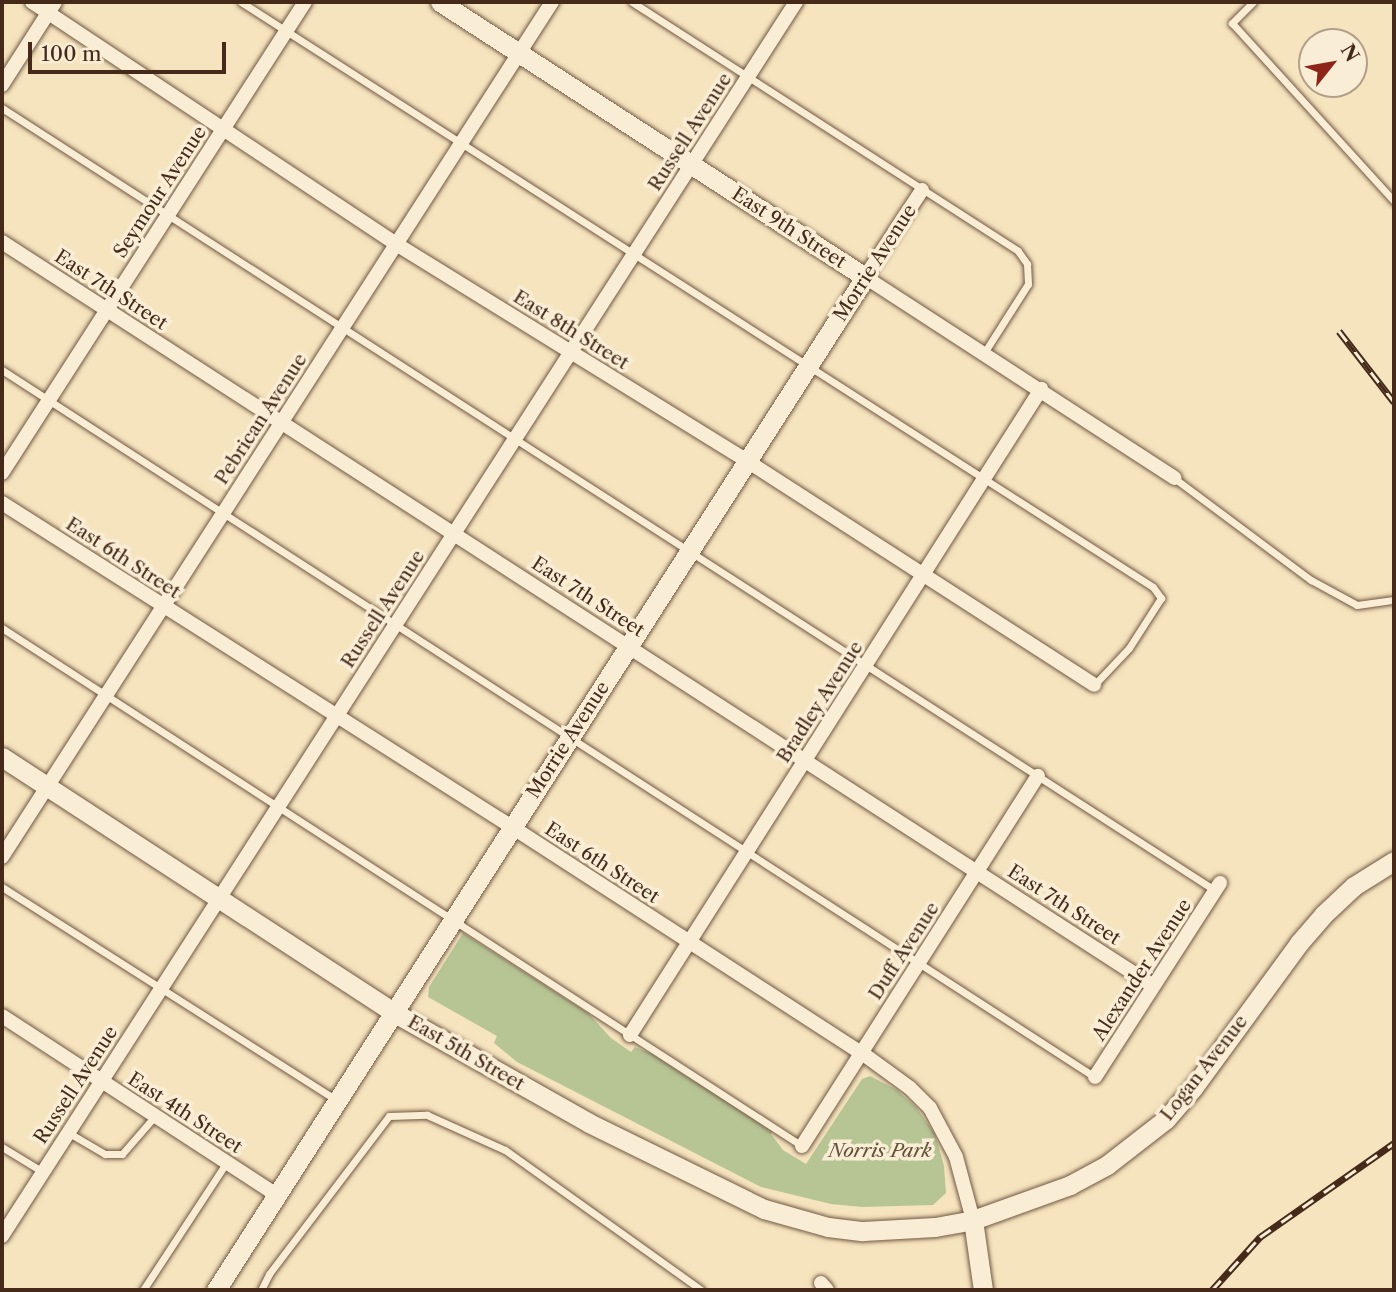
<!DOCTYPE html>
<style>
body{margin:0}
#map{position:relative;width:1396px;height:1292px;overflow:hidden;background:#f6e4be;font-family:"Libre Caslon Text",serif}
div>[style]{position:absolute}
.green>*{inset:0;background:#b7c595}
.roads{filter:drop-shadow(0 0 2px #715843) drop-shadow(0 0 2px #715843)}
.lane>*{height:7px;margin:-3.5px;padding:0 3.5px;transform-origin:3.5px;border-radius:3.5px;background:#f9edd5}
.street>*{height:14px;margin:-7px;padding:0 7px;transform-origin:7px;border-radius:7px;background:#f9edd5}
.secondary>*{height:19px;margin:-9.5px;padding:0 9.5px;transform-origin:9.5px;border-radius:9.5px;background:#f9edd5}
.rail>*{height:7px;margin-top:-3.5px;transform-origin:0;background:repeating-linear-gradient(90deg,#f9edd5 0 13px,#452a1a 0 26px);box-sizing:border-box;border-block:2px solid #452a1a}
span{translate:-50% -50%;white-space:nowrap;text-align:center;line-height:1.15;-webkit-text-stroke:7px #f9edd5;paint-order:stroke}
.street-label{font-size:19px;color:#452a1a}
.park-label{font-size:19px;color:#625139;font-style:italic}
.frame{position:absolute;inset:0;border:4px solid #452a1a;pointer-events:none}
.north{position:absolute;left:1298px;top:28px;width:70px;height:70px;box-sizing:border-box;background:#f9edd5;border:2px solid #b19f8a;border-radius:50%;rotate:59deg;font-size:19px;font-weight:700;line-height:28px;text-align:center;color:#452a1a}
.north::after{content:'';display:block;margin:auto;width:24px;height:32px;background:#8f2418;clip-path:polygon(50% 0,100% 100%,50% 72%,0 100%)}
.scale{position:absolute;left:28px;top:42px;width:198px;height:32px;box-sizing:border-box;border:4px solid #452a1a;border-top:0;padding-left:9px;font-size:21px;line-height:24px;white-space:nowrap;color:#452a1a;-webkit-text-stroke:5px #f9edd5;paint-order:stroke}
</style>
<div id="map">
<div class="green">
<i style="clip-path:polygon(463px 933px,588px 1013px,611px 1038px,631px 1052px,635px 1047px,652px 1054px,773px 1131px,771px 1134px,783px 1150px,806px 1164px,862px 1079px,870px 1076px,897px 1090px,916px 1107px,935px 1134px,944px 1166px,946px 1193px,933px 1205px,862px 1207px,831px 1204px,761px 1187px,517px 1062px,494px 1043px,497px 1036px,428px 997px,429px 987px)"></i>
</div>
<div class="roads">
<div class="lane">
<i style="left:241px;top:2px;width:1083px;rotate:32.68deg"></i>
<i style="left:1153px;top:587px;width:14px;rotate:54deg"></i>
<i style="left:1161px;top:598px;width:59px;rotate:122.6deg"></i>
<i style="left:1129px;top:648px;width:51px;rotate:133.4deg"></i>
<i style="left:632px;top:2px;width:459px;rotate:32.8deg"></i>
<i style="left:1018px;top:251px;width:16px;rotate:55deg"></i>
<i style="left:1027px;top:264px;width:20px;rotate:87deg"></i>
<i style="left:1028px;top:284px;width:82px;rotate:122.5deg"></i>
<i style="left:1253px;top:2px;width:30px;rotate:135deg"></i>
<i style="left:1232px;top:23px;width:241px;rotate:47.7deg"></i>
<i style="left:2px;top:108px;width:1445px;rotate:32.82deg"></i>
<i style="left:2px;top:370px;width:1302px;rotate:32.9deg"></i>
<i style="left:1174px;top:478px;width:171px;rotate:36.7deg"></i>
<i style="left:1311px;top:580px;width:52px;rotate:28.5deg"></i>
<i style="left:1357px;top:605px;width:37px;rotate:-8deg"></i>
<i style="left:2px;top:628px;width:953px;rotate:32.92deg"></i>
<i style="left:2px;top:887px;width:395px;rotate:32.5deg"></i>
<i style="left:69px;top:1133px;width:42px;rotate:30.3deg"></i>
<i style="left:105px;top:1154px;width:17px"></i>
<i style="left:122px;top:1154px;width:50px;rotate:-49deg"></i>
<i style="left:2px;top:1147px;width:48px;rotate:31.4deg"></i>
<i style="left:143px;top:1290px;width:152px;rotate:-56.8deg"></i>
<i style="left:261px;top:1290px;width:18px;rotate:-63deg"></i>
<i style="left:269px;top:1274px;width:198px;rotate:-52.8deg"></i>
<i style="left:389px;top:1116px;width:38px;rotate:-2deg"></i>
<i style="left:427px;top:1115px;width:85px;rotate:24.2deg"></i>
<i style="left:505px;top:1150px;width:241px;rotate:35.5deg"></i>
</div>
<div class="street">
<i style="left:32px;top:2px;width:437px;rotate:33.6deg"></i>
<i style="left:396px;top:244px;width:413px;rotate:31.7deg"></i>
<i style="left:747px;top:461px;width:413px;rotate:32.8deg"></i>
<i style="left:2px;top:85px;width:98px;rotate:-57.4deg"></i>
<i style="left:922px;top:190px;width:104px;rotate:123.2deg"></i>
<i style="left:865px;top:277px;width:369px;rotate:33deg"></i>
<i style="left:2px;top:242px;width:1369px;rotate:32.87deg"></i>
<i style="left:2px;top:473px;width:560px;rotate:-57.25deg"></i>
<i style="left:2px;top:503px;width:604px;rotate:32.43deg"></i>
<i style="left:512px;top:827px;width:417px;rotate:32.9deg"></i>
<i style="left:862px;top:1053px;width:59px;rotate:36.1deg"></i>
<i style="left:910px;top:1088px;width:28px;rotate:45deg"></i>
<i style="left:930px;top:1108px;width:55px;rotate:62deg"></i>
<i style="left:956px;top:1157px;width:65px;rotate:74.9deg"></i>
<i style="left:2px;top:857px;width:1017px;rotate:-57.25deg"></i>
<i style="left:2px;top:1016px;width:328px;rotate:33.1deg"></i>
<i style="left:630px;top:1035px;width:766px;rotate:-57.53deg"></i>
<i style="left:1095px;top:1077px;width:231px;rotate:-57.2deg"></i>
<i style="left:802px;top:1146px;width:439px;rotate:-57.5deg"></i>
<i style="left:2px;top:1236px;width:1467px;rotate:-57.24deg"></i>
<i style="left:821px;top:1283px;width:9px;rotate:49deg"></i>
</div>
<div class="secondary">
<i style="left:2px;top:757px;width:467px;rotate:33.1deg"></i>
<i style="left:393px;top:1012px;width:225px;rotate:29.5deg"></i>
<i style="left:589px;top:1123px;width:195px;rotate:26.2deg"></i>
<i style="left:764px;top:1209px;width:66px;rotate:15.7deg"></i>
<i style="left:828px;top:1227px;width:35px;rotate:7deg"></i>
<i style="left:863px;top:1231px;width:72px;rotate:-3.2deg"></i>
<i style="left:935px;top:1227px;width:39px;rotate:-10deg"></i>
<i style="left:973px;top:1220px;width:103px;rotate:-19.8deg"></i>
<i style="left:1070px;top:1185px;width:42px;rotate:-28.4deg"></i>
<i style="left:1107px;top:1165px;width:75px;rotate:-37.9deg"></i>
<i style="left:1166px;top:1119px;width:41px;rotate:-48.9deg"></i>
<i style="left:1193px;top:1088px;width:180px;rotate:-53.8deg"></i>
<i style="left:1299px;top:943px;width:37px;rotate:-49deg"></i>
<i style="left:1323px;top:915px;width:42px;rotate:-43.1deg"></i>
<i style="left:1354px;top:886px;width:47px;rotate:-32deg"></i>
<i style="left:973px;top:1220px;width:71px;rotate:81.9deg"></i>
<i style="left:216px;top:1290px;width:1203px;rotate:-57.35deg"></i>
<i style="left:865px;top:277px;width:506px;rotate:-147.09deg"></i>
</div>
</div>
<div class="rail">
<i style="left:1339px;top:331px;width:90px;rotate:52.2deg"></i>
<i style="left:1212px;top:1290px;width:72px;rotate:-47.8deg"></i>
<i style="left:1260px;top:1237px;width:164px;rotate:-35deg"></i>
</div>
<div class="street-label">
<span style="left:690px;top:132px;rotate:-57deg">Russell Avenue</span>
<span style="left:160px;top:192px;rotate:-57deg">Seymour Avenue</span>
<span style="left:789px;top:228px;rotate:33deg">East 9th Street</span>
<span style="left:875px;top:263px;rotate:-57deg">Morrie Avenue</span>
<span style="left:111px;top:290px;rotate:33deg">East 7th Street</span>
<span style="left:571px;top:330px;rotate:32deg">East 8th Street</span>
<span style="left:261px;top:419px;rotate:-57deg">Pebrican Avenue</span>
<span style="left:123px;top:558px;rotate:33deg">East 6th Street</span>
<span style="left:588px;top:597px;rotate:33deg">East 7th Street</span>
<span style="left:383px;top:609px;rotate:-57deg">Russell Avenue</span>
<span style="left:820px;top:702px;rotate:-57deg">Bradley Avenue</span>
<span style="left:568px;top:740px;rotate:-57deg">Morrie Avenue</span>
<span style="left:602px;top:863px;rotate:33deg">East 6th Street</span>
<span style="left:1064px;top:905px;rotate:33deg">East 7th Street</span>
<span style="left:904px;top:951px;rotate:-57deg">Duff Avenue</span>
<span style="left:1142px;top:970px;rotate:-57deg">Alexander Avenue</span>
<span style="left:466px;top:1053px;rotate:30deg">East 5th Street</span>
<span style="left:1204px;top:1068px;rotate:-52deg">Logan Avenue</span>
<span style="left:76px;top:1085px;rotate:-57deg">Russell Avenue</span>
<span style="left:185px;top:1113px;rotate:33deg">East 4th Street</span>
</div>
<div class="park-label">
<span style="left:880px;top:1151px">Norris Park</span>
</div>
<div class="frame"></div>
<div class="north">N</div>
<div class="scale">100 m</div>
</div>
